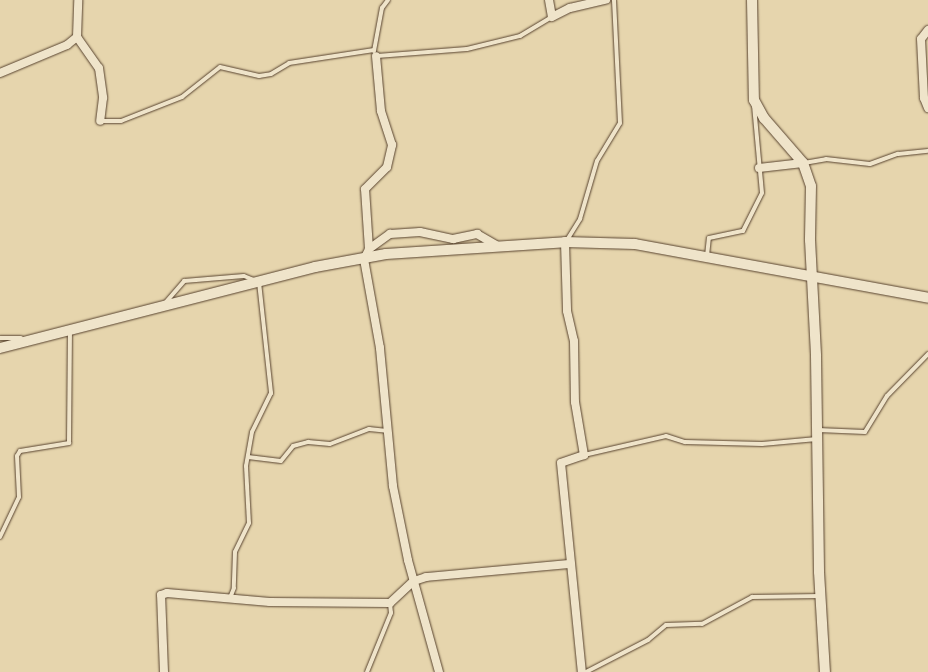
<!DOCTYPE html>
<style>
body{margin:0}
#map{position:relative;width:928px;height:672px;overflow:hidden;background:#e6d5ad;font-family:"IM FELL French Canon",serif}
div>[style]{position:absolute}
.roads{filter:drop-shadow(0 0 1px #58432f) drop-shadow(0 0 1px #58432f)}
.lane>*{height:4px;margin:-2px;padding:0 2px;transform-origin:2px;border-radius:2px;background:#efe4ca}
.street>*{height:8px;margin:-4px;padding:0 4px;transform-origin:4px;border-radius:4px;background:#efe4ca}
.secondary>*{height:10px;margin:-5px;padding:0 5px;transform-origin:5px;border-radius:5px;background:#efe4ca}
span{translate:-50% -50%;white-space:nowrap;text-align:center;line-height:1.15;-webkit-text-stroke:4.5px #efe4ca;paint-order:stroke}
</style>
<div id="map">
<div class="roads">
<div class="lane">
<i style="left:374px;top:51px;width:44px;rotate:-79.5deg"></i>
<i style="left:382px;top:8px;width:10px;rotate:-53deg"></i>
<i style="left:377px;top:56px;width:90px;rotate:-4.4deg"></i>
<i style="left:467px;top:49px;width:55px;rotate:-13.8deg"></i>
<i style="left:520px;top:36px;width:37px;rotate:-31deg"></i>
<i style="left:101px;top:121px;width:20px"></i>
<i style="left:121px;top:121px;width:66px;rotate:-21.5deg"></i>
<i style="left:182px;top:97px;width:48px;rotate:-38.3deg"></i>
<i style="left:220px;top:67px;width:40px;rotate:13deg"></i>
<i style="left:259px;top:76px;width:12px;rotate:-9deg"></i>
<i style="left:271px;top:74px;width:21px;rotate:-31deg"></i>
<i style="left:289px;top:63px;width:86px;rotate:-8.7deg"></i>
<i style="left:804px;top:163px;width:22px;rotate:-10deg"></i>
<i style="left:826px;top:159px;width:44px;rotate:6.5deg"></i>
<i style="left:870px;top:164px;width:30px;rotate:-20deg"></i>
<i style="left:898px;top:154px;width:30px;rotate:-6deg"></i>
<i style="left:567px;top:240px;width:25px;rotate:-58deg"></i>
<i style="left:580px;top:219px;width:60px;rotate:-73.7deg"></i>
<i style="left:597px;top:161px;width:44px;rotate:-58.8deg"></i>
<i style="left:620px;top:123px;width:123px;rotate:-92.8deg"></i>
<i style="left:707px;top:256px;width:18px;rotate:-84deg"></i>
<i style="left:709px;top:238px;width:35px;rotate:-12deg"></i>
<i style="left:743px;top:231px;width:42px;rotate:-63.4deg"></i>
<i style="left:762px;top:193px;width:88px;rotate:-95.2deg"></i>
<i style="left:166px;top:302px;width:28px;rotate:-49deg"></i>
<i style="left:184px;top:281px;width:60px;rotate:-4.8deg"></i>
<i style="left:244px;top:276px;width:16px;rotate:22deg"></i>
<i style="left:259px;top:282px;width:112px;rotate:83.8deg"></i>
<i style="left:271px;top:393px;width:43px;rotate:116deg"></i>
<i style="left:252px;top:432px;width:35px;rotate:100deg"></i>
<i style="left:246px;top:466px;width:57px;rotate:87deg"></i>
<i style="left:249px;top:523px;width:32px;rotate:116deg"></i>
<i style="left:235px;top:552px;width:36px;rotate:92deg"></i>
<i style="left:234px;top:588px;width:11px;rotate:112deg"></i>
<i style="left:0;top:338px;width:21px"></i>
<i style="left:818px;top:430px;width:47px;rotate:2.4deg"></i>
<i style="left:865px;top:432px;width:42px;rotate:-58.6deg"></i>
<i style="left:887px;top:396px;width:59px;rotate:-45.7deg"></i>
<i style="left:584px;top:455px;width:84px;rotate:-13deg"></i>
<i style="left:666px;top:436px;width:20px;rotate:18deg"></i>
<i style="left:685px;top:442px;width:77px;rotate:1.5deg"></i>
<i style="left:762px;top:444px;width:55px;rotate:-5.2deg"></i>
<i style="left:248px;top:457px;width:33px;rotate:7deg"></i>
<i style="left:281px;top:461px;width:19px;rotate:-51deg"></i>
<i style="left:293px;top:446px;width:16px;rotate:-15deg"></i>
<i style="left:308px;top:442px;width:22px;rotate:5deg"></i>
<i style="left:330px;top:444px;width:42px;rotate:-21deg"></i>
<i style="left:369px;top:429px;width:18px;rotate:6deg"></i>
<i style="left:0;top:537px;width:44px;rotate:-64.6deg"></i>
<i style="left:19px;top:497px;width:41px;rotate:-92.8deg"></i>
<i style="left:17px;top:456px;width:6px;rotate:-59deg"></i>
<i style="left:20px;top:451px;width:50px;rotate:-9.3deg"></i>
<i style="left:69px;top:443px;width:112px;rotate:-89.5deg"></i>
<i style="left:367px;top:672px;width:64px;rotate:-67.9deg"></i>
<i style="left:391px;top:613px;width:10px;rotate:-96deg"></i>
<i style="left:586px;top:672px;width:70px;rotate:-27.3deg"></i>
<i style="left:648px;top:640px;width:23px;rotate:-40deg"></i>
<i style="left:666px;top:625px;width:36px;rotate:-2deg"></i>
<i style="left:702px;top:624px;width:57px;rotate:-28.4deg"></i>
<i style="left:752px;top:597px;width:69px;rotate:-0.8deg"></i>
</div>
<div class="street">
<i style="left:549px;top:0;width:17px;rotate:80deg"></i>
<i style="left:552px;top:17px;width:20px;rotate:-27deg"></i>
<i style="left:570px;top:8px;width:37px;rotate:-13deg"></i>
<i style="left:928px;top:30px;width:11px;rotate:128deg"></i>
<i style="left:921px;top:39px;width:59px;rotate:87.1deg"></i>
<i style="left:924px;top:98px;width:11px;rotate:68deg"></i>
<i style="left:77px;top:37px;width:38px;rotate:55deg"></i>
<i style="left:99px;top:68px;width:30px;rotate:82deg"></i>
<i style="left:103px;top:98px;width:23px;rotate:97deg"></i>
<i style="left:0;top:73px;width:73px;rotate:-22.7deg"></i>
<i style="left:67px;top:45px;width:13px;rotate:-39deg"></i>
<i style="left:77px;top:37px;width:37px;rotate:-88deg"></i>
<i style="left:759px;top:168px;width:44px;rotate:-6.5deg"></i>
<i style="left:565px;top:242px;width:69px;rotate:88.3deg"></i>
<i style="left:567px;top:311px;width:31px;rotate:77deg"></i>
<i style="left:574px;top:341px;width:61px;rotate:89.1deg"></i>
<i style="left:575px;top:402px;width:54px;rotate:80.4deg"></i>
<i style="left:584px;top:455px;width:24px;rotate:161deg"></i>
<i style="left:561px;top:463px;width:210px;rotate:84.3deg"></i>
<i style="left:369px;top:249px;width:60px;rotate:-93.8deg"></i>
<i style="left:365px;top:189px;width:31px;rotate:-45deg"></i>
<i style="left:387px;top:167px;width:23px;rotate:-77deg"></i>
<i style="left:392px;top:145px;width:36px;rotate:-108deg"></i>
<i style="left:381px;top:111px;width:55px;rotate:-95.2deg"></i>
<i style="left:164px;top:672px;width:77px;rotate:-92.2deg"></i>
<i style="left:161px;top:595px;width:6px;rotate:-18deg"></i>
<i style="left:167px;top:593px;width:103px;rotate:5deg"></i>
<i style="left:270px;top:602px;width:120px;rotate:0.5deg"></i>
<i style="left:390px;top:603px;width:33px;rotate:-43deg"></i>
<i style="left:414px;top:581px;width:13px;rotate:-18deg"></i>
<i style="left:426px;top:577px;width:145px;rotate:-5.2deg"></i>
<i style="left:439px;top:672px;width:116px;rotate:-105.5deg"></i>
<i style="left:408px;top:560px;width:76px;rotate:-101.5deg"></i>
<i style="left:393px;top:486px;width:139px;rotate:-95.4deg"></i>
<i style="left:380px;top:348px;width:90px;rotate:-100.2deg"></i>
<i style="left:364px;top:259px;width:11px;rotate:-63deg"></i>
<i style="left:369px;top:249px;width:26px;rotate:-36deg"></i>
<i style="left:390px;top:234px;width:30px;rotate:-4deg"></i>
<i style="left:420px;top:232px;width:34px;rotate:12deg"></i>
<i style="left:453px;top:239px;width:25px;rotate:-12deg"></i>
<i style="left:477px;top:234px;width:24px;rotate:30deg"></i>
</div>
<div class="secondary">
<i style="left:752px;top:0;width:100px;rotate:88.9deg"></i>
<i style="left:754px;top:100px;width:21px;rotate:61deg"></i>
<i style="left:764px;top:118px;width:60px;rotate:49.1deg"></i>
<i style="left:803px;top:163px;width:24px;rotate:71deg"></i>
<i style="left:811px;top:186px;width:54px;rotate:91.1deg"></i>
<i style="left:810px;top:240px;width:116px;rotate:87deg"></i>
<i style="left:816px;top:356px;width:216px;rotate:89.2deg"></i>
<i style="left:819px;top:572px;width:100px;rotate:86.6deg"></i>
<i style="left:0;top:348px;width:325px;rotate:-14.4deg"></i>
<i style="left:315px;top:267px;width:72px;rotate:-10.4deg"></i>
<i style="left:386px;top:254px;width:179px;rotate:-3.8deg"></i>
<i style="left:565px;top:242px;width:70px;rotate:1.6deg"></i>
<i style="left:635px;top:244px;width:298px;rotate:10.4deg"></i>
</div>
</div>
</div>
